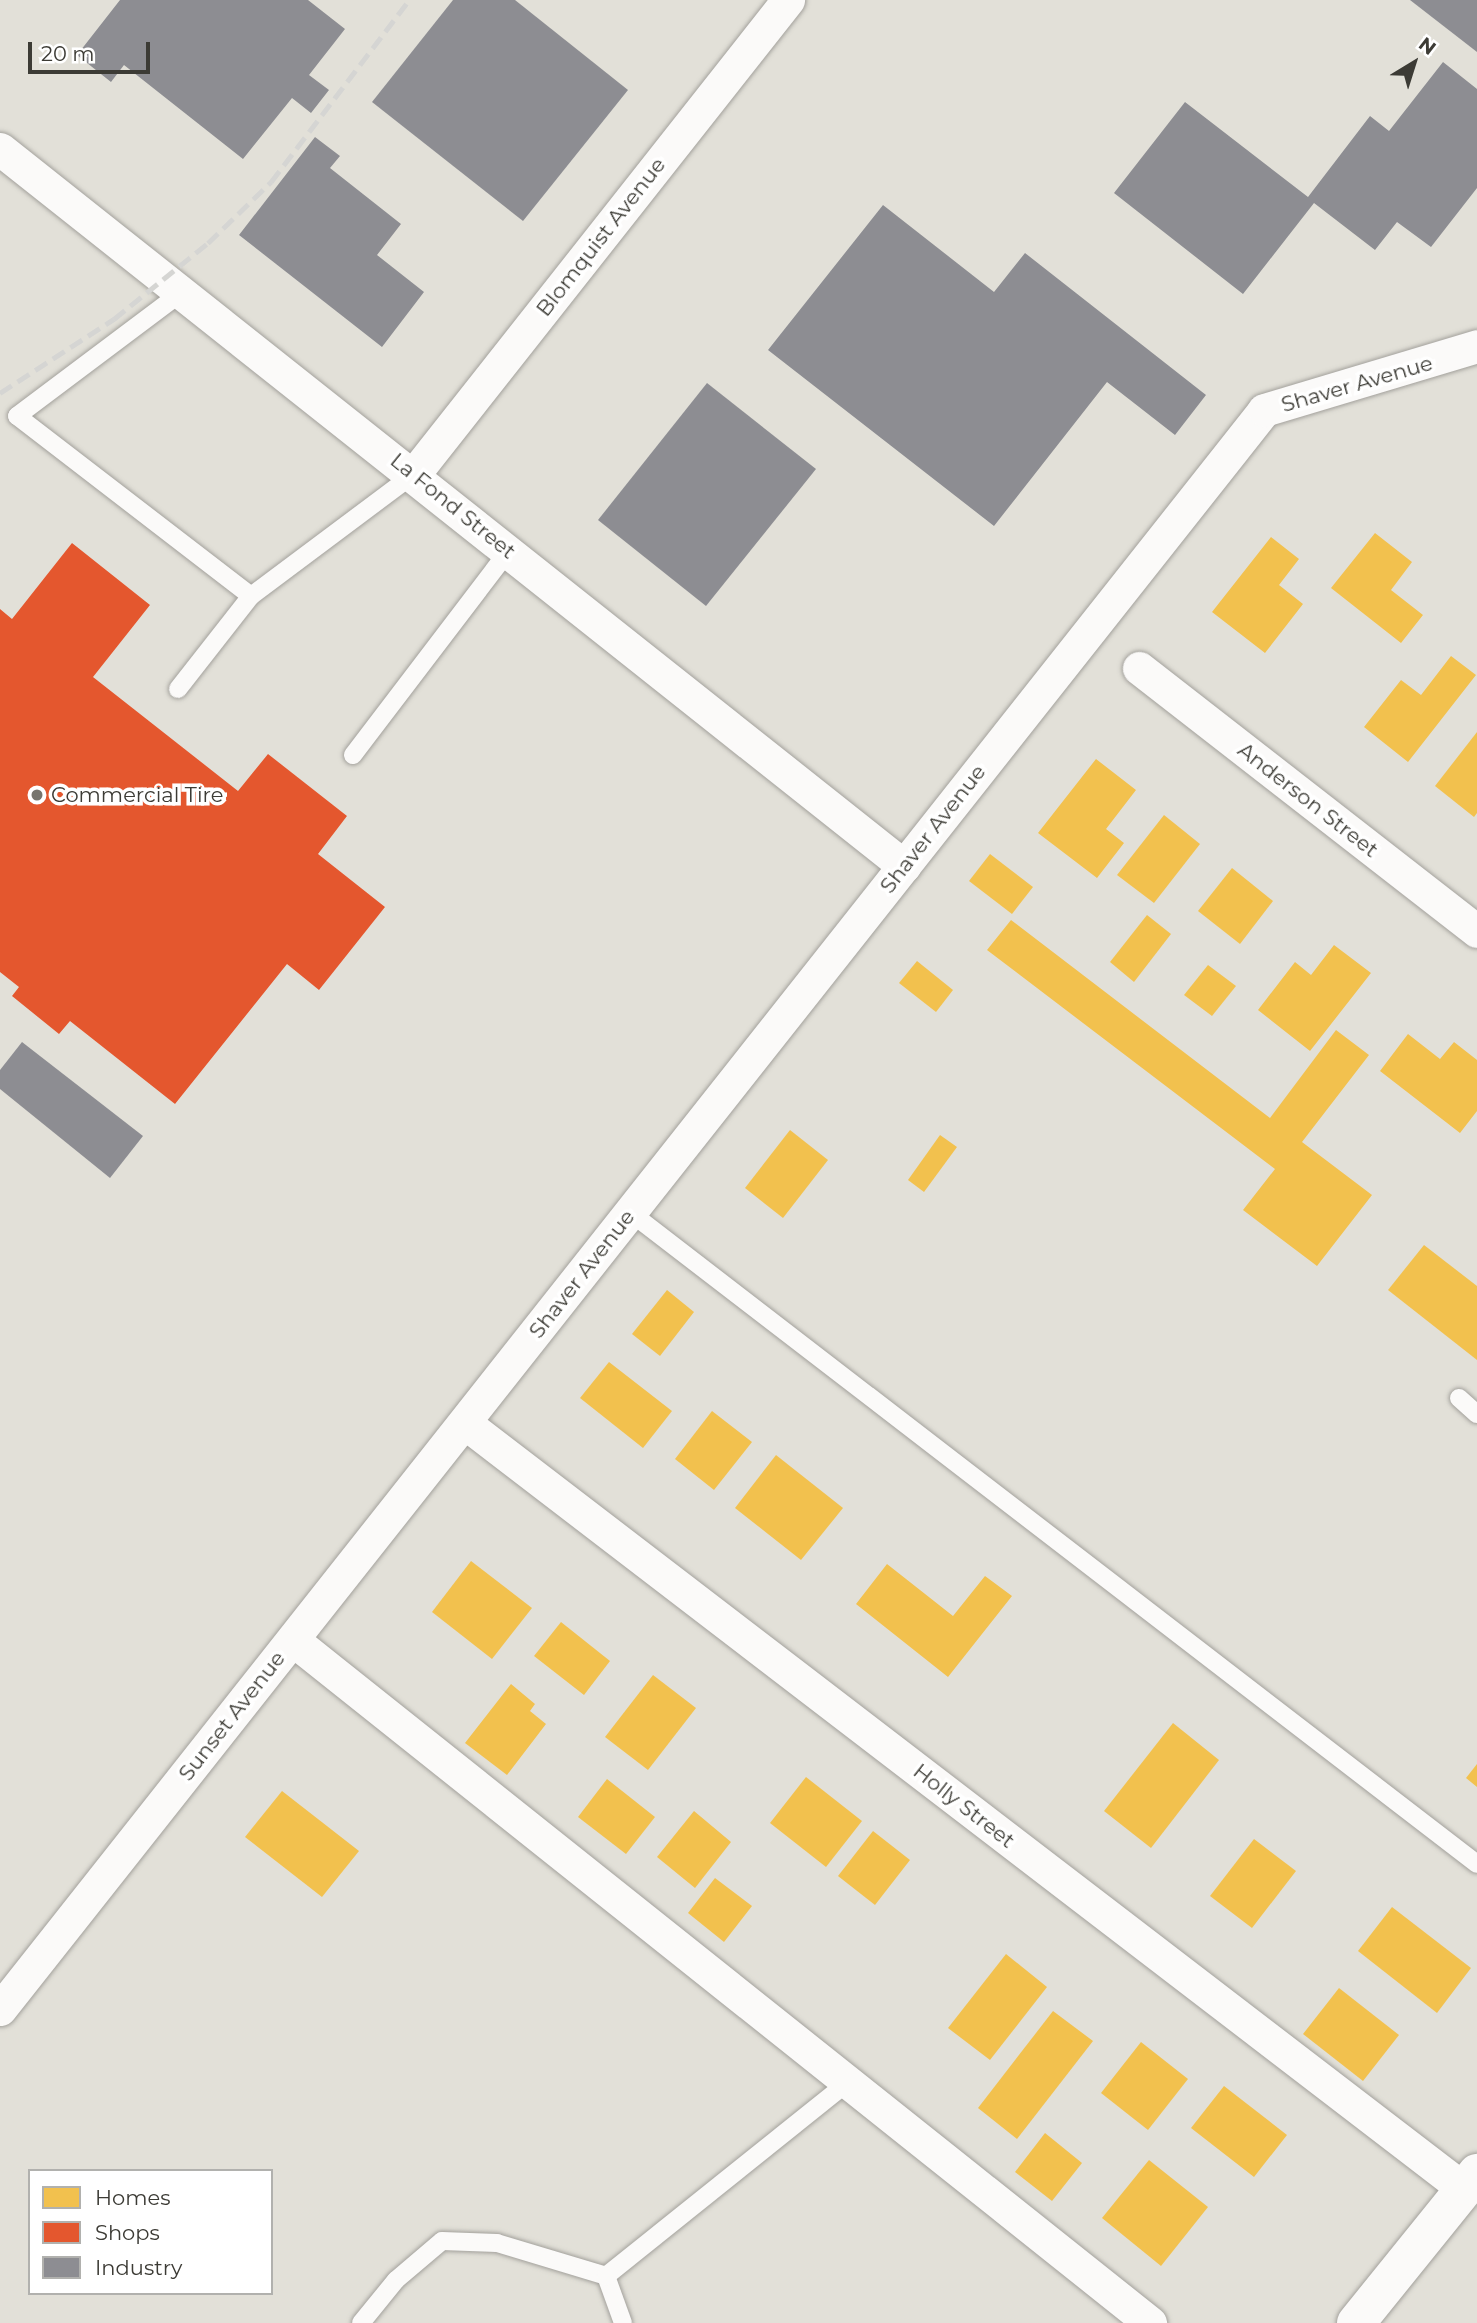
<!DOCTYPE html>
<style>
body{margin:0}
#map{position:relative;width:1477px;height:2323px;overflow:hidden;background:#e2e0d8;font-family:Montserrat,sans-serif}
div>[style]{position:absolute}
.homes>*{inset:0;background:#f2c14e}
.shops>*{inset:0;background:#e4572e}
.industry>*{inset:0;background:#8d8d92}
.roads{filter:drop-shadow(0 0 2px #a3a19c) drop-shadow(0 0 2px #a3a19c)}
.lane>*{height:18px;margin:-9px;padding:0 9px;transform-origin:9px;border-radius:9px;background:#fbfaf9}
.street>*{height:33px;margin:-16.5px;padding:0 16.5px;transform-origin:16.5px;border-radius:16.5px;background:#fbfaf9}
.secondary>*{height:38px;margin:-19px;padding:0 19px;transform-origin:19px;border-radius:19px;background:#fbfaf9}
.rail>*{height:5px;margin-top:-2.5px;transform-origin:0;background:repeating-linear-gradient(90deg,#d5d5d3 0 14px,transparent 0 21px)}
.dots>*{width:19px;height:19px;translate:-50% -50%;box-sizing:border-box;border:4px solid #fff;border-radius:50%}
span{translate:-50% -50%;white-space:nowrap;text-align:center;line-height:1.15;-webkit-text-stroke:7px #fff;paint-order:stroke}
.street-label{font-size:21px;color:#3c3b35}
.poi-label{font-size:21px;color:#3c3b35}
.left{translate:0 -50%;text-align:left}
.legend{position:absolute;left:28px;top:2169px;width:245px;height:126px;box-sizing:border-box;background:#fff;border:2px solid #b1b1ae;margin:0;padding:9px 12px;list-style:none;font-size:21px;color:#3c3b35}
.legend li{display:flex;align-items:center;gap:14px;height:35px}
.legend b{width:35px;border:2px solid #b1b1ae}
.north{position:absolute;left:1379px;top:28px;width:70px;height:70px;-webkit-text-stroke:5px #fff;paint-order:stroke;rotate:38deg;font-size:19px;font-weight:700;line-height:28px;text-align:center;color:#3c3b35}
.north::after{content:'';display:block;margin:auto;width:24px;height:32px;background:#3c3b35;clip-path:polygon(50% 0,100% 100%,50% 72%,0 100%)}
.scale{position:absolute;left:28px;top:42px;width:122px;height:32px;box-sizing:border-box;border:4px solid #3c3b35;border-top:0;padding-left:9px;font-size:21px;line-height:24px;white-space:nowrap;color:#3c3b35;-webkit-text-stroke:5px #fff;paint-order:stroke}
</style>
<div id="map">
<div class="homes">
<i style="clip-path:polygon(1375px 533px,1412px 562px,1391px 590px,1423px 615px,1401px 643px,1331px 588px)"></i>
<i style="clip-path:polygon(1271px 537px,1299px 559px,1279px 585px,1303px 604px,1265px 653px,1212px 612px)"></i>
<i style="clip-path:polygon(1451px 656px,1476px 675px,1408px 762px,1364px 727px,1401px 680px,1421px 695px)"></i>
<i style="clip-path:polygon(1477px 732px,1477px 813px,1474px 817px,1435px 786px)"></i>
<i style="clip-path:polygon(1096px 759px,1136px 790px,1106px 829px,1124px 843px,1097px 878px,1038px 833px)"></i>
<i style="clip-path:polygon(1164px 815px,1200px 844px,1154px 903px,1117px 875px)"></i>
<i style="clip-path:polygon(990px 854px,1033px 887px,1012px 914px,969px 881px)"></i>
<i style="clip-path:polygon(1232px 868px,1273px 901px,1240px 944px,1198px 911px)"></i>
<i style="clip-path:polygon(1147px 915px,1171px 934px,1134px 982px,1110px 962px)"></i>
<i style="clip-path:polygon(1011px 920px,1270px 1118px,1336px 1030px,1369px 1055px,1302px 1142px,1372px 1195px,1317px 1266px,1243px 1210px,1275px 1169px,987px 950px)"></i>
<i style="clip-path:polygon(1334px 945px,1371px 973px,1310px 1051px,1258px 1010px,1295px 962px,1311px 975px)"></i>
<i style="clip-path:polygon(917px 961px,953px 990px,936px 1012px,899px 983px)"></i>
<i style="clip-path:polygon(1208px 965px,1236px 986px,1212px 1016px,1184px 995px)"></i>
<i style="clip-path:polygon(1408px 1034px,1440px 1059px,1454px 1042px,1477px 1060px,1477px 1111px,1460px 1133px,1380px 1071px)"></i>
<i style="clip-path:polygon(790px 1130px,828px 1160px,783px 1218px,745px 1188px)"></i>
<i style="clip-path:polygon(940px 1135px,957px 1147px,924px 1192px,908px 1180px)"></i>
<i style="clip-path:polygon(1424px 1245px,1477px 1286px,1477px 1360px,1388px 1290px)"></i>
<i style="clip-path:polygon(667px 1290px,694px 1312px,660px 1356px,632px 1334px)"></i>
<i style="clip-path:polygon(609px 1362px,672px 1411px,643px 1448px,580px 1398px)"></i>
<i style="clip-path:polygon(712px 1411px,752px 1442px,714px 1490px,675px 1459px)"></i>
<i style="clip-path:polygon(776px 1455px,843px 1508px,801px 1560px,735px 1508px)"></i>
<i style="clip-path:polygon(471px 1561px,532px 1608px,492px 1659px,432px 1612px)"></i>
<i style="clip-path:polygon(887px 1564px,953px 1616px,985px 1576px,1012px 1596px,948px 1677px,856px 1604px)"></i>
<i style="clip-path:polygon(561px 1622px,610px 1661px,584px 1695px,534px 1656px)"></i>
<i style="clip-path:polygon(653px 1675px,696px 1708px,648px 1770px,605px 1737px)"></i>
<i style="clip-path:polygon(511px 1684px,535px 1704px,530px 1711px,546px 1724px,507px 1775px,465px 1743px)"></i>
<i style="clip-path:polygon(1173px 1723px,1219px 1760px,1151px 1848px,1104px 1811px)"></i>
<i style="clip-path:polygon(1477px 1764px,1477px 1787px,1466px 1778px)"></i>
<i style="clip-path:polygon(806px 1777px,862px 1821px,826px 1867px,770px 1823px)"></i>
<i style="clip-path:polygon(607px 1779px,655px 1817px,626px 1854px,578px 1817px)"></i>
<i style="clip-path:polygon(282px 1791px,359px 1851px,322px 1897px,245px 1837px)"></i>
<i style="clip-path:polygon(694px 1811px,731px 1842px,695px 1888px,657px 1857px)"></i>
<i style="clip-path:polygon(873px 1831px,910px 1860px,875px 1905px,838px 1876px)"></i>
<i style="clip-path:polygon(1254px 1839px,1296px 1871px,1252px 1928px,1210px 1896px)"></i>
<i style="clip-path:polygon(715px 1878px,752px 1906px,724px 1942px,688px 1913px)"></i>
<i style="clip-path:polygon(1392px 1907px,1471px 1968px,1437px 2013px,1358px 1951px)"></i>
<i style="clip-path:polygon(1006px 1954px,1047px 1987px,990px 2060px,948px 2028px)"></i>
<i style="clip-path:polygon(1339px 1988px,1399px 2035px,1363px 2081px,1303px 2034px)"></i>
<i style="clip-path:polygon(1053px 2011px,1093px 2041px,1017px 2139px,978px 2108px)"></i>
<i style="clip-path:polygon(1141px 2042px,1188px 2079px,1148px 2130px,1101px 2093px)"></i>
<i style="clip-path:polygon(1224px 2086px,1287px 2135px,1254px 2177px,1191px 2128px)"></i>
<i style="clip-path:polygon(1045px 2133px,1082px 2163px,1052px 2201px,1015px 2172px)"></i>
<i style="clip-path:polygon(1149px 2160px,1208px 2207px,1161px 2266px,1102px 2218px)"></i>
</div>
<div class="shops">
<i style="clip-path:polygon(72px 543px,150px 605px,93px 677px,238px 791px,268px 754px,347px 816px,318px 854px,385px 907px,319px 990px,287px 964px,175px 1104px,70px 1021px,59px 1034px,12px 996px,19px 987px,0 972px,0 609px,12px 619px)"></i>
</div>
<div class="industry">
<i style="clip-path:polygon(120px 0,308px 0,345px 29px,309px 75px,329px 90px,311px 113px,292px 98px,243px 159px,124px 65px,111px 82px,77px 55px)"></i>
<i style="clip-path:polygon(453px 0,515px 0,628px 90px,523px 221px,372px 102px)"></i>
<i style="clip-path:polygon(1410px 0,1477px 0,1477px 52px)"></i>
<i style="clip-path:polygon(1443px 62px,1477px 89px,1477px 188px,1431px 247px,1397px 222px,1375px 250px,1314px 203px,1243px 294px,1114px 193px,1185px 102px,1308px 197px,1370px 116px,1389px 131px)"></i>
<i style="clip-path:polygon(315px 137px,340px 156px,330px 168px,401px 224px,377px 255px,424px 292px,382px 347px,239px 235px)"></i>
<i style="clip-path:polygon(883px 205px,994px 292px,1025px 253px,1206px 395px,1175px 435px,1107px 382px,994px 526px,768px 350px)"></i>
<i style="clip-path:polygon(707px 383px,816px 469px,706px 606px,598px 520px)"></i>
<i style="clip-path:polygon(22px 1042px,143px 1136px,110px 1178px,0 1089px,0 1070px)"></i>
</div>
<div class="roads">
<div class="lane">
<i style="left:251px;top:596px;width:204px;rotate:-36.8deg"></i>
<i style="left:178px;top:689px;width:118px;rotate:-51.9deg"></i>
<i style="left:251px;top:596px;width:295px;rotate:-142.4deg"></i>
<i style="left:17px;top:416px;width:206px;rotate:-36.9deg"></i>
<i style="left:353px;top:755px;width:258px;rotate:-52.7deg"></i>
<i style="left:631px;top:1213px;width:1067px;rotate:37.58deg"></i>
<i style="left:1459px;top:1398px;width:24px;rotate:42deg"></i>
<i style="left:606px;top:2276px;width:50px;rotate:70.1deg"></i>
<i style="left:361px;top:2323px;width:55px;rotate:-50.9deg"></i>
<i style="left:396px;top:2280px;width:60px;rotate:-40.3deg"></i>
<i style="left:442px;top:2241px;width:55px;rotate:2.1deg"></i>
<i style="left:497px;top:2243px;width:114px;rotate:16.8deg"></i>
<i style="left:606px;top:2276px;width:310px;rotate:-38.7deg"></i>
</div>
<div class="street">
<i style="left:0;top:149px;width:1154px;rotate:38.42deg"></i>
<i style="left:414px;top:474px;width:604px;rotate:-51.73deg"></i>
<i style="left:1139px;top:668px;width:428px;rotate:37.9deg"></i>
<i style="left:465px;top:1423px;width:1259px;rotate:37.48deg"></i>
<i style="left:293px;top:1640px;width:1096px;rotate:38.55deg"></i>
<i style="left:0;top:2009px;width:2038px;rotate:-51.67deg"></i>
<i style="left:1264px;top:410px;width:222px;rotate:-16.7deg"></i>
</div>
<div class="secondary">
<i style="left:1356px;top:2323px;width:193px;rotate:-51.1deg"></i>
</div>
</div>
<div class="rail">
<i style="left:0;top:393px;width:136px;rotate:-33deg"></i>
<i style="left:114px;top:319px;width:121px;rotate:-39deg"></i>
<i style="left:208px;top:243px;width:88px;rotate:-44.1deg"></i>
<i style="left:271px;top:182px;width:228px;rotate:-52.8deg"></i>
</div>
<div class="dots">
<i style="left:37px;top:795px;background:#76756e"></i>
</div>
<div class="street-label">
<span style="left:601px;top:237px;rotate:-52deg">Blomquist Avenue</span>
<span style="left:1357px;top:384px;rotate:-16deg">Shaver Avenue</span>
<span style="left:453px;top:506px;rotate:39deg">La Fond Street</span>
<span style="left:1308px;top:800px;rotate:38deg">Anderson Street</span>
<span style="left:933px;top:829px;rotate:-52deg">Shaver Avenue</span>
<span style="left:582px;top:1274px;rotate:-52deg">Shaver Avenue</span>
<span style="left:232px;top:1716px;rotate:-52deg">Sunset Avenue</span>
<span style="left:964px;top:1806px;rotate:38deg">Holly Street</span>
</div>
<div class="poi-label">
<span class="left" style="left:51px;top:795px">Commercial Tire</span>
</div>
<ul class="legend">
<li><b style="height:19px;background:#f2c14e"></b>Homes</li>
<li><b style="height:19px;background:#e4572e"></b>Shops</li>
<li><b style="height:19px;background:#8d8d92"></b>Industry</li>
</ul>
<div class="north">N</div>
<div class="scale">20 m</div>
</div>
